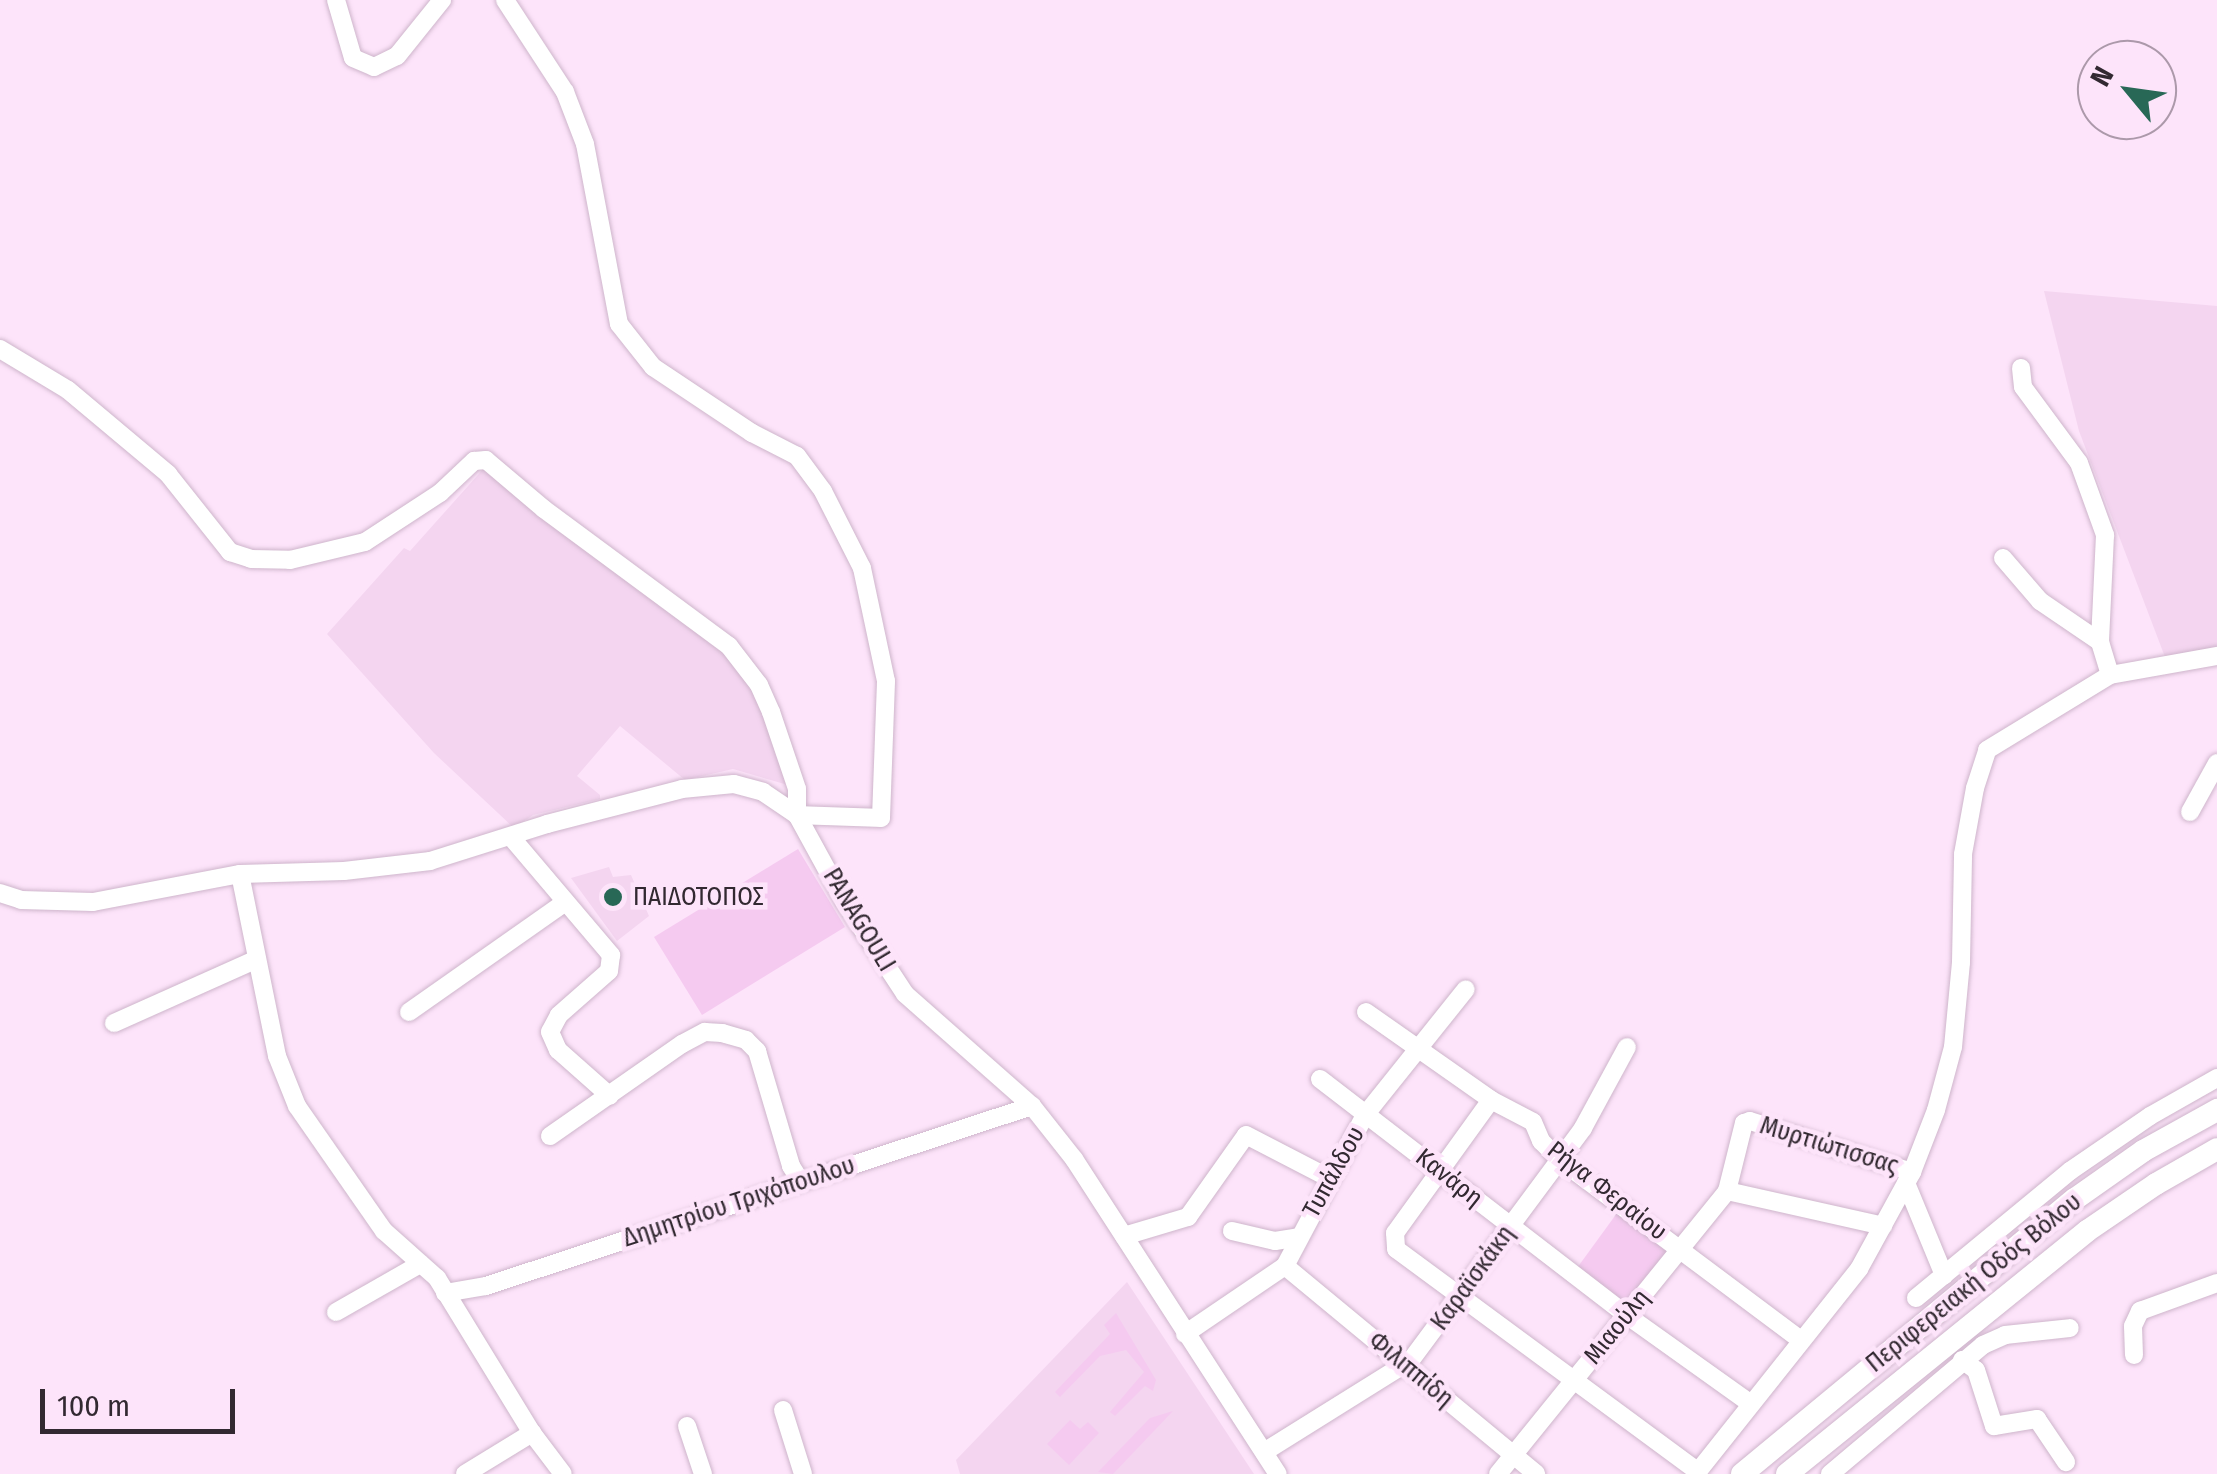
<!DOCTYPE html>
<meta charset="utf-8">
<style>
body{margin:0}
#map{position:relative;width:2217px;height:1474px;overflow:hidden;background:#fde4fa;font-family:"Fira Sans Condensed",sans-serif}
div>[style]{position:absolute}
.built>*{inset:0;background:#f4d5f0}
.green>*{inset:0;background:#f5caf0}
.roads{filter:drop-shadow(0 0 2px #ceb5cb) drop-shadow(0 0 2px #ceb5cb)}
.minor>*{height:18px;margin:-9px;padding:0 9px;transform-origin:9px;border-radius:9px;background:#fff}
.major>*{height:22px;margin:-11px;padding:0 11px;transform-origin:11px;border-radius:11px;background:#fff}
.dots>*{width:28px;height:28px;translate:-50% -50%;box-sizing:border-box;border:5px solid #fde4fa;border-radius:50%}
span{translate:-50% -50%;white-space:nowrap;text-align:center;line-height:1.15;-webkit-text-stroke:9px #fde4fa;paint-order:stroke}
.poi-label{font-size:25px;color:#322931}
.left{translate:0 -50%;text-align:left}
.street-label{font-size:25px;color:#322931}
.north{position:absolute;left:2077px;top:40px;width:100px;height:100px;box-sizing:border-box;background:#fde4fa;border:2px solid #ac99aa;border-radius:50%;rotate:299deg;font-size:28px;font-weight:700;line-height:40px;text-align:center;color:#322931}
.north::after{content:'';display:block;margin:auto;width:35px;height:45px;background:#286856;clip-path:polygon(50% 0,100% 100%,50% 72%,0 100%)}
.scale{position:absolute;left:40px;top:1389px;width:195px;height:45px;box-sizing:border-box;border:5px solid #322931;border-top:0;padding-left:12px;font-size:30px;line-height:35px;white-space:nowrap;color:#322931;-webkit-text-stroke:8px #fde4fa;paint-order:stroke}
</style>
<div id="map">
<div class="built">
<i style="clip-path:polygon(2044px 291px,2217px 306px,2217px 649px,2165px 657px,2079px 431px)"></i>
<i style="clip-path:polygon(485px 467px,725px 648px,759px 690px,788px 785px,733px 769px,685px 780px,620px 726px,577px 776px,600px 795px,600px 799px,533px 815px,514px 828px,434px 753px,327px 634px,404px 548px,410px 551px)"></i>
<i style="clip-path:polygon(609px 867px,613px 877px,631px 875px,649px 916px,617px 941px,571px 878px)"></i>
<i style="clip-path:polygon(1127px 1282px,1254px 1474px,960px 1474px,956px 1460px)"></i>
</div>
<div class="green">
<i style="clip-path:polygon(798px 849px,845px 927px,702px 1015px,654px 937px)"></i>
<i style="clip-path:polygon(1620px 1209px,1673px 1248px,1629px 1306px,1577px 1268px)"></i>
<i style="clip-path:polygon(1116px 1313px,1156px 1380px,1153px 1391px,1145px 1386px,1115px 1416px,1110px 1412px,1144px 1372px,1126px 1350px,1100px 1356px,1060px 1397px,1055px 1392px,1110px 1334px,1104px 1325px)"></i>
<i style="clip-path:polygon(1173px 1411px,1113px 1474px,1098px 1472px,1150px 1418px)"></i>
<i style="clip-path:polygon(1070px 1420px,1080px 1429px,1088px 1422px,1099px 1433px,1069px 1465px,1047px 1444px)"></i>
</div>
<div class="roads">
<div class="minor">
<i style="left:336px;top:0;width:60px;rotate:73.7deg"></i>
<i style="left:353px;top:58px;width:23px;rotate:23deg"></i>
<i style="left:374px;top:67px;width:25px;rotate:-26deg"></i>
<i style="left:397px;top:56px;width:72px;rotate:-51.2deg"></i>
<i style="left:0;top:349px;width:79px;rotate:31.1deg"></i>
<i style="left:68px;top:390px;width:131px;rotate:40deg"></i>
<i style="left:168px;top:474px;width:100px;rotate:51.5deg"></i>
<i style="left:230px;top:552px;width:22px;rotate:18deg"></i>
<i style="left:251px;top:559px;width:39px;rotate:1deg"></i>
<i style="left:290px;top:560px;width:77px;rotate:-13.5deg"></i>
<i style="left:365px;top:542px;width:90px;rotate:-33.2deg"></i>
<i style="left:440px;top:493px;width:47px;rotate:-43.3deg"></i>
<i style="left:474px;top:461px;width:12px;rotate:-5deg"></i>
<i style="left:486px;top:460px;width:76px;rotate:40.2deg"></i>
<i style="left:544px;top:509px;width:230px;rotate:36.5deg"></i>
<i style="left:729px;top:646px;width:49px;rotate:52.4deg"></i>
<i style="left:759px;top:685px;width:30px;rotate:66deg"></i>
<i style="left:771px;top:712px;width:81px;rotate:71.3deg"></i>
<i style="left:797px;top:789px;width:26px;rotate:90deg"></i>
<i style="left:797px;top:815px;width:84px;rotate:2deg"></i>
<i style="left:881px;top:818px;width:137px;rotate:-87.9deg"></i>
<i style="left:886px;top:681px;width:116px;rotate:-102deg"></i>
<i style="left:862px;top:568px;width:86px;rotate:-116.9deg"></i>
<i style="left:823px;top:491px;width:44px;rotate:-126.6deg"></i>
<i style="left:797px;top:456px;width:51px;rotate:-152.9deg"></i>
<i style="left:752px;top:433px;width:119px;rotate:-146.3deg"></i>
<i style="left:653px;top:367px;width:55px;rotate:-128.3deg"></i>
<i style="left:619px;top:324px;width:183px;rotate:-100.7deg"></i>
<i style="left:585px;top:144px;width:56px;rotate:-111deg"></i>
<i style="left:565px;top:92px;width:110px;rotate:-123.1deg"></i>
<i style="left:2021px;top:368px;width:19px;rotate:84deg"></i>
<i style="left:2023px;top:387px;width:94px;rotate:53.6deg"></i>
<i style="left:2079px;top:463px;width:77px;rotate:70.1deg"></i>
<i style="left:2105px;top:535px;width:107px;rotate:92.7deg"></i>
<i style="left:2100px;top:642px;width:34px;rotate:73deg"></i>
<i style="left:2003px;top:558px;width:57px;rotate:49.3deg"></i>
<i style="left:2040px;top:601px;width:73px;rotate:34.3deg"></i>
<i style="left:2190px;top:812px;width:56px;rotate:-61.1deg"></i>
<i style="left:511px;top:837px;width:155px;rotate:49.7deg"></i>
<i style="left:611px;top:955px;width:16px;rotate:97deg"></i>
<i style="left:609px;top:971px;width:67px;rotate:138.7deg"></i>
<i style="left:559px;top:1015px;width:19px;rotate:118deg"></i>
<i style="left:550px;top:1032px;width:20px;rotate:66deg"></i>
<i style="left:558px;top:1050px;width:69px;rotate:41.5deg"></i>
<i style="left:240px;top:874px;width:186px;rotate:78.5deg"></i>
<i style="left:277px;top:1056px;width:54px;rotate:68.2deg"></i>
<i style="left:297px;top:1106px;width:152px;rotate:55.2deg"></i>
<i style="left:384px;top:1231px;width:71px;rotate:41.6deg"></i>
<i style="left:437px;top:1278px;width:182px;rotate:58.5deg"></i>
<i style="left:532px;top:1433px;width:51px;rotate:52.9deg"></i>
<i style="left:0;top:893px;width:22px;rotate:18deg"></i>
<i style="left:21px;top:900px;width:72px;rotate:1.6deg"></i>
<i style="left:93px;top:902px;width:150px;rotate:-10.8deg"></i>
<i style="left:240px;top:874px;width:104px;rotate:-1.7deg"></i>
<i style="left:344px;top:871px;width:87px;rotate:-6.6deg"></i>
<i style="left:430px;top:861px;width:123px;rotate:-17.5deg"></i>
<i style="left:547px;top:824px;width:139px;rotate:-14.5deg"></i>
<i style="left:682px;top:789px;width:52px;rotate:-5.5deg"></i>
<i style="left:734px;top:784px;width:30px;rotate:15deg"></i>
<i style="left:763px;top:792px;width:41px;rotate:34.1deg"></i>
<i style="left:797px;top:815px;width:98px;rotate:61.3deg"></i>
<i style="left:844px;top:901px;width:111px;rotate:56.7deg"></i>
<i style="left:905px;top:994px;width:169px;rotate:41.4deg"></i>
<i style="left:1032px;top:1106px;width:68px;rotate:51.6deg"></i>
<i style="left:1074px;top:1159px;width:375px;rotate:57.1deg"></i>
<i style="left:409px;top:1012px;width:189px;rotate:-35.1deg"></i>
<i style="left:1366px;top:1012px;width:153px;rotate:35.1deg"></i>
<i style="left:1491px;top:1100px;width:47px;rotate:27.6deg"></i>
<i style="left:1533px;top:1122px;width:21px;rotate:67deg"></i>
<i style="left:1541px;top:1141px;width:27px;rotate:45deg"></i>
<i style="left:1560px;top:1160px;width:301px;rotate:36.8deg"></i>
<i style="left:114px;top:1023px;width:154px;rotate:-24.1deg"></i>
<i style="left:1320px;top:1079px;width:385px;rotate:37.6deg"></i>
<i style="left:1625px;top:1314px;width:153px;rotate:35.5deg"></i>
<i style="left:1491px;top:1100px;width:164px;rotate:125.8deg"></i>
<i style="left:1395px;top:1233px;width:16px;rotate:86deg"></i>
<i style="left:1396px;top:1249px;width:375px;rotate:36.4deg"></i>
<i style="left:550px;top:1136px;width:161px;rotate:-34.9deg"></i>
<i style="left:682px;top:1044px;width:26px;rotate:-28deg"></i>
<i style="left:705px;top:1032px;width:17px;rotate:3deg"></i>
<i style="left:722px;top:1033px;width:25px;rotate:16deg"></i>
<i style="left:746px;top:1040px;width:16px;rotate:45deg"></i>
<i style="left:757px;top:1051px;width:120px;rotate:73.5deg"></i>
<i style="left:791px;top:1166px;width:19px;rotate:58deg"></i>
<i style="left:1906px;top:1183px;width:100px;rotate:67.6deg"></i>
<i style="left:1727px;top:1191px;width:160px;rotate:12.6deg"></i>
<i style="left:1232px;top:1231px;width:44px;rotate:13.1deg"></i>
<i style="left:1275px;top:1241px;width:24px;rotate:-9deg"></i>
<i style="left:1124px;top:1236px;width:67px;rotate:-16.5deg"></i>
<i style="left:1188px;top:1217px;width:100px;rotate:-54.7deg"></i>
<i style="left:1246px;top:1135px;width:93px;rotate:27.4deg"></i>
<i style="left:1285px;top:1266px;width:326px;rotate:39.6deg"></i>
<i style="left:445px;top:1293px;width:42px;rotate:-9.7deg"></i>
<i style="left:486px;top:1286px;width:575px;rotate:-18.25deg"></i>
<i style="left:1916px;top:1298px;width:200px;rotate:-39.5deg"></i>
<i style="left:2070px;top:1171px;width:97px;rotate:-34.5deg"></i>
<i style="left:2150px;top:1116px;width:77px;rotate:-29.6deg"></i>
<i style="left:336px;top:1312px;width:97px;rotate:-29.7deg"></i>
<i style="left:1185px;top:1334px;width:121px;rotate:-34.2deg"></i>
<i style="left:1285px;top:1266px;width:171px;rotate:-62.1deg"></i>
<i style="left:1365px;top:1115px;width:161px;rotate:-51.3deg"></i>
<i style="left:2134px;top:1355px;width:29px;rotate:-92deg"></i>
<i style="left:2133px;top:1326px;width:17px;rotate:-65deg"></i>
<i style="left:2140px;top:1311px;width:82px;rotate:-20deg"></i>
<i style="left:1962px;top:1360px;width:17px;rotate:36deg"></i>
<i style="left:1976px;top:1370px;width:59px;rotate:72.2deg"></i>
<i style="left:1994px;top:1426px;width:44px;rotate:-9.2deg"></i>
<i style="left:2037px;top:1419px;width:52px;rotate:56deg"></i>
<i style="left:783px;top:1410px;width:67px;rotate:72.6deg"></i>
<i style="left:687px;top:1426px;width:51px;rotate:71.6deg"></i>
<i style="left:1264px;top:1452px;width:173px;rotate:-32deg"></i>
<i style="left:1411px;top:1360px;width:289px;rotate:-53.4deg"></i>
<i style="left:1583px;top:1128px;width:92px;rotate:-61.5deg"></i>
<i style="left:465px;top:1474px;width:79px;rotate:-31.5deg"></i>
<i style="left:1498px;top:1474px;width:364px;rotate:-51deg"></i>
<i style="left:1727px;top:1191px;width:70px;rotate:-76deg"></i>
<i style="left:1744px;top:1123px;width:6px;rotate:-18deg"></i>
<i style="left:1750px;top:1121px;width:170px;rotate:17.5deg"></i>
<i style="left:1696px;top:1474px;width:262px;rotate:-51.5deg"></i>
<i style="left:1859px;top:1269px;width:111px;rotate:-61.3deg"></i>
<i style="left:1912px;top:1172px;width:66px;rotate:-68.8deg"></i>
<i style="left:1936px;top:1110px;width:65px;rotate:-74.9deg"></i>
<i style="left:1953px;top:1047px;width:85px;rotate:-84.6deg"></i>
<i style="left:1961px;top:962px;width:108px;rotate:-88.9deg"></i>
<i style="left:1963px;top:854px;width:67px;rotate:-79.7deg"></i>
<i style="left:1975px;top:788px;width:40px;rotate:-72deg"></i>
<i style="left:1987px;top:750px;width:144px;rotate:-31.4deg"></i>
<i style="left:2110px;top:675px;width:109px;rotate:-10.1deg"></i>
<i style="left:1830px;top:1474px;width:200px;rotate:-40.1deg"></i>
<i style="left:1983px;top:1345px;width:24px;rotate:-24deg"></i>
<i style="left:2005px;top:1335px;width:65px;rotate:-6.1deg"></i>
</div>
<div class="major">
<i style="left:1742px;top:1474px;width:432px;rotate:-39.6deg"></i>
<i style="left:2075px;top:1199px;width:83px;rotate:-35.2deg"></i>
<i style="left:2143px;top:1151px;width:85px;rotate:-29deg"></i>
<i style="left:1787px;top:1474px;width:386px;rotate:-39deg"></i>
<i style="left:2087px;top:1231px;width:83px;rotate:-34.3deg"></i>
<i style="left:2156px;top:1184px;width:70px;rotate:-29.8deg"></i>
</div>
</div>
<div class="dots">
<i style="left:613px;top:897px;background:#286856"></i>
</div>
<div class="poi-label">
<span class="left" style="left:633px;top:897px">ΠΑΙΔΟΤΟΠΟΣ</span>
</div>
<div class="street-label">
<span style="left:859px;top:920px;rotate:59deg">PANAGOULI</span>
<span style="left:1829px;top:1146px;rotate:17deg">Μυρτιώτισσας</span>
<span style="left:1334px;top:1172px;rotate:-61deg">Τυπάλδου</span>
<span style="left:1449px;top:1178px;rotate:38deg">Κανάρη</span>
<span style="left:1607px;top:1191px;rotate:38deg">Ρήγα Φεραίου</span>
<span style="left:739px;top:1202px;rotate:-18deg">Δημητρίου Τριχόπουλου</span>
<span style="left:1473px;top:1278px;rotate:-54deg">Καραϊσκάκη</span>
<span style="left:1974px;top:1283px;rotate:-39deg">Περιφερειακή Οδός Βόλου</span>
<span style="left:1617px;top:1327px;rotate:-51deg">Μιαούλη</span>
<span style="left:1411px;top:1370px;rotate:40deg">Φιλιππίδη</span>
</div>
<div class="north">N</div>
<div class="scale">100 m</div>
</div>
